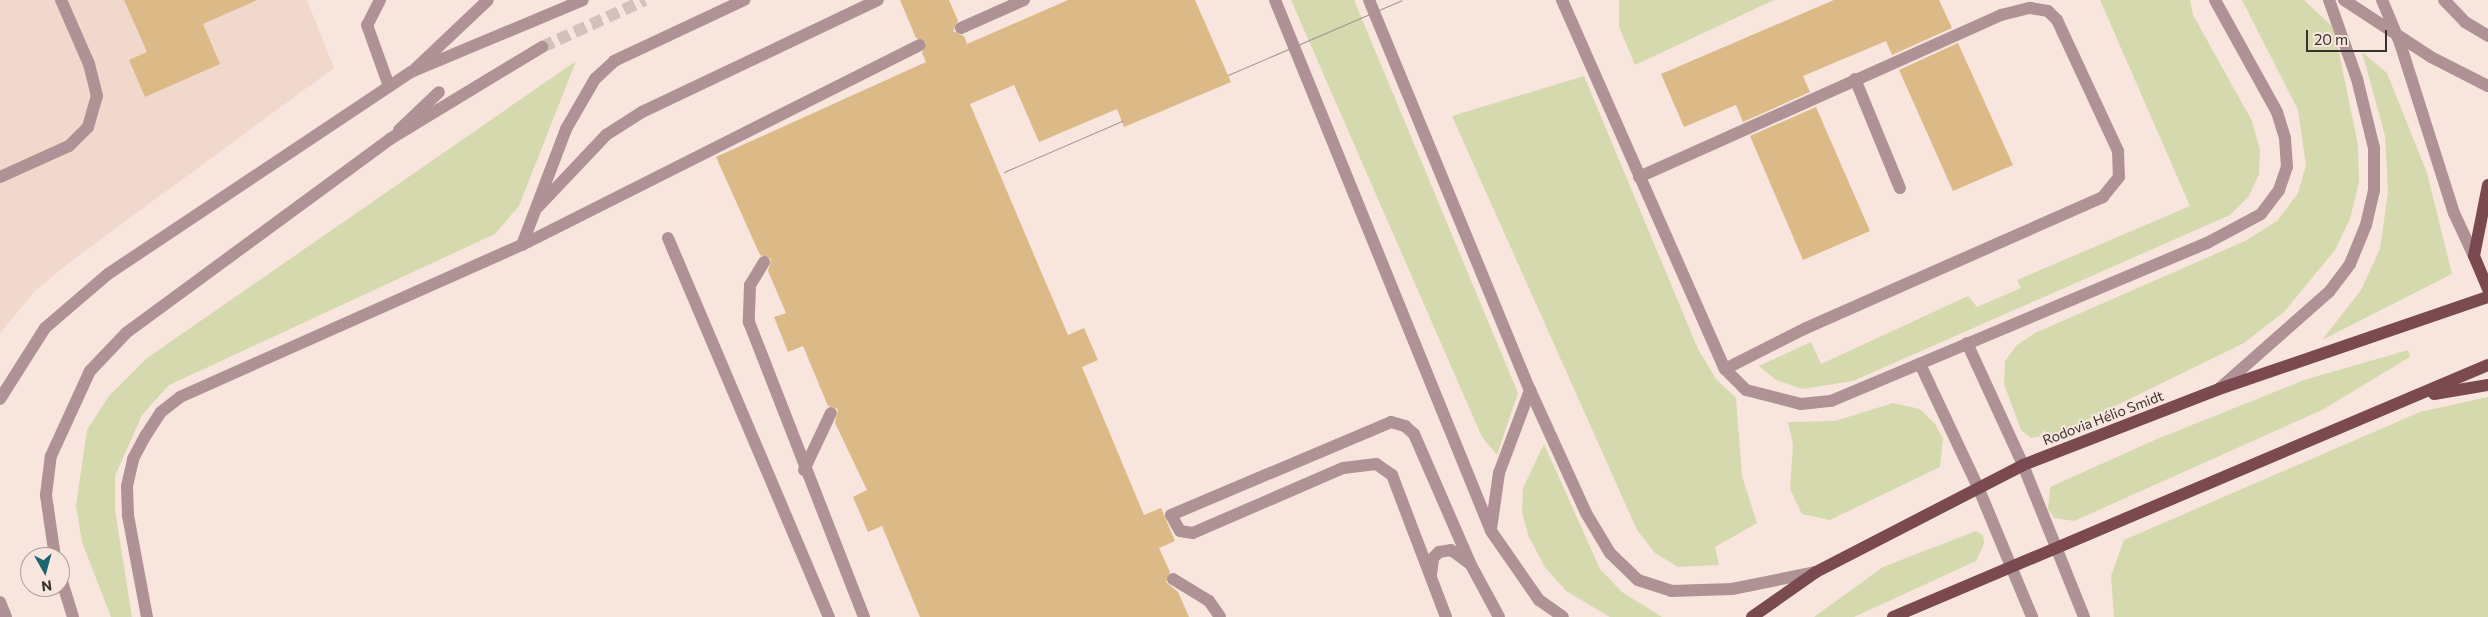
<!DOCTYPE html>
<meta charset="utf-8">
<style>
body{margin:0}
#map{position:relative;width:2488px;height:617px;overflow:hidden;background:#f8e6de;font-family:Commissioner,sans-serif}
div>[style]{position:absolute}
.built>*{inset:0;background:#f1d8cd}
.green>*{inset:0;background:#d5d9ae}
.building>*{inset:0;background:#dcba87}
.minor-tunnel>*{height:12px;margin-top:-6px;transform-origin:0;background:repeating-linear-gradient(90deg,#d2c2bb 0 12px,transparent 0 18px)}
.service>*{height:12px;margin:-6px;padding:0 6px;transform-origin:6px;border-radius:6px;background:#af9295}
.minor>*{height:12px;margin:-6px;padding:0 6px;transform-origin:6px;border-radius:6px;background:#af9295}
.primary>*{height:12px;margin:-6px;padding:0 6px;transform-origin:6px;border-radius:6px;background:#7a4a50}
.tram>*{height:1px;margin:-0.5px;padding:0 0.5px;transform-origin:0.5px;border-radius:0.5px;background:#a2958f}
span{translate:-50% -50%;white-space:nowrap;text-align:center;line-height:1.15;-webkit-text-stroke:4px #f8e6de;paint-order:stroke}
.street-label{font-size:14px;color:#38312f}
.north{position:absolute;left:20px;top:547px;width:50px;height:50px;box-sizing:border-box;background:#f8e6de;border:1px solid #ab9e98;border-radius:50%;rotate:173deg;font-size:14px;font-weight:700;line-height:20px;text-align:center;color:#38312f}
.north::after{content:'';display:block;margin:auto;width:18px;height:22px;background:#1b6571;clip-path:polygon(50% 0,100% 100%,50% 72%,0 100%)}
.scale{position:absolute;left:2306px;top:30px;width:81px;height:22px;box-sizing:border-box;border:2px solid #38312f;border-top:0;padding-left:6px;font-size:15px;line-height:18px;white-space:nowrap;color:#38312f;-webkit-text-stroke:4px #f8e6de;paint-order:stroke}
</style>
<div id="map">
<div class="built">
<i style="clip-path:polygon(0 0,307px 0,334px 68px,70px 262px,35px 291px,0 333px)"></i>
</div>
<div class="green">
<i style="clip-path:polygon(1291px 0,1354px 0,1518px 393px,1497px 455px,1482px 437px)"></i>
<i style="clip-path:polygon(1619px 0,1774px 0,1635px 65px,1619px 27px)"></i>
<i style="clip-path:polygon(2100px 0,2190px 0,2193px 15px,2252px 121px,2260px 150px,2259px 174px,2249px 196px,2230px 215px,1853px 381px,1802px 389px,1776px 380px,1759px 366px,1811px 342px,1821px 364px,1968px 296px,1977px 307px,2021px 288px,2017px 280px,2190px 206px)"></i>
<i style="clip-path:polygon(2242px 0,2304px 0,2334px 28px,2358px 145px,2359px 182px,2350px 219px,2335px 250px,2285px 311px,2244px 343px,2058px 434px,2031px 438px,2021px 430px,2004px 384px,2005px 361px,2017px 345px,2035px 333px,2245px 241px,2277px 221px,2298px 193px,2306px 165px,2298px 110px)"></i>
<i style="clip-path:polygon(2362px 52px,2387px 73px,2427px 173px,2452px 274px,2322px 340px,2361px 290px,2380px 249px,2388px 192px,2385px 136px)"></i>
<i style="clip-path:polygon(576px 61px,519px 206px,495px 234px,169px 385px,142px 415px,115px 476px,115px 510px,132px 617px,111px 617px,82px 542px,76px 506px,87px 430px,109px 396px,147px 358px)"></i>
<i style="clip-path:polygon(1584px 76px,1698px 349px,1716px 379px,1736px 398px,1742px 476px,1757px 523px,1715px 547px,1719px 565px,1678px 567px,1655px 553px,1637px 530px,1452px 116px)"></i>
<i style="clip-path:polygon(2408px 350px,2410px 357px,2322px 410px,2074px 521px,2054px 518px,2048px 509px,2050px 487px,2157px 439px,2304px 380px)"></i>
<i style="clip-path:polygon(2488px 397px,2488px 617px,2114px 617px,2111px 576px,2124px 540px,2420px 412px)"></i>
<i style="clip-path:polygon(1893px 403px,1920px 409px,1935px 424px,1943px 439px,1940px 467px,1830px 520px,1802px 514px,1790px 489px,1793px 444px,1788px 422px,1835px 421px)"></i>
<i style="clip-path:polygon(1544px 444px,1600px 569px,1622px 592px,1662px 617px,1610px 617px,1566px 591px,1545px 567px,1529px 537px,1522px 512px,1523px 488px)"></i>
<i style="clip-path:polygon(1976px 531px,1983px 535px,1984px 544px,1976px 561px,1854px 617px,1814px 617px,1883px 567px)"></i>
</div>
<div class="building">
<i style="clip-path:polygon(124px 0,257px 0,203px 24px,220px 64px,145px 97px,129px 60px,147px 52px)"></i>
<i style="clip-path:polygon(900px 0,949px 0,958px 21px,953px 31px,964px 36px,967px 44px,1068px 0,1195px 0,1231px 82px,1124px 127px,1117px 109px,1039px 142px,1014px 85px,970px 104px,1068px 335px,1084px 328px,1098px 360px,1082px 367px,1144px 515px,1161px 508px,1175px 541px,1159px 548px,1170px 572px,1166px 582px,1178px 592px,1189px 617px,920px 617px,882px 526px,868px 532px,853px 497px,867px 490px,835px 423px,838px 409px,828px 406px,803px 346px,788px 352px,774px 317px,786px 313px,768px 271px,771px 259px,760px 255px,716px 157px,926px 62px,922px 53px,926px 42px,916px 38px)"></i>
<i style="clip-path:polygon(1834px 0,1939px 0,1952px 28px,1892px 55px,1886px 41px,1803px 76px,1810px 92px,1743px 122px,1736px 105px,1684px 127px,1661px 74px)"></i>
<i style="clip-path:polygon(1958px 43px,2013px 165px,1953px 191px,1899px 70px)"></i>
<i style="clip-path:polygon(1816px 107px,1870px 231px,1803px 260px,1750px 136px)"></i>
</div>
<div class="minor-tunnel">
<i style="left:542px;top:47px;width:113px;rotate:-24.5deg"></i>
</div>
<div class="service">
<i style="left:380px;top:0;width:28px;rotate:117deg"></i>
<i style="left:367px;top:25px;width:65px;rotate:70.2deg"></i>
<i style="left:1275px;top:0;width:573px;rotate:67.86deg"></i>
<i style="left:1491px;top:531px;width:84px;rotate:55.2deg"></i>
<i style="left:1539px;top:600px;width:29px;rotate:35deg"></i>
<i style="left:1369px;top:0;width:422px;rotate:67.6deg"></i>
<i style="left:1530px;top:390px;width:135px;rotate:65.5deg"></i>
<i style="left:1586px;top:513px;width:47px;rotate:59deg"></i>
<i style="left:1610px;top:553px;width:39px;rotate:44deg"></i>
<i style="left:1638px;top:580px;width:35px;rotate:18deg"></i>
<i style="left:1671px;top:591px;width:61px;rotate:-1.9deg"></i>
<i style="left:1732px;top:589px;width:86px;rotate:-11.4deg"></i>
<i style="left:1562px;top:0;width:403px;rotate:66.2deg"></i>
<i style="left:1725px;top:369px;width:30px;rotate:45deg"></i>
<i style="left:1746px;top:390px;width:57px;rotate:14.3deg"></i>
<i style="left:1801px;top:404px;width:30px;rotate:-6deg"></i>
<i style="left:1831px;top:401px;width:408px;rotate:-22.8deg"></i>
<i style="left:2207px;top:243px;width:61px;rotate:-28.2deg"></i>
<i style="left:2261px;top:214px;width:30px;rotate:-53deg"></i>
<i style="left:2279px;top:190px;width:24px;rotate:-71deg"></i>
<i style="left:2287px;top:167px;width:29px;rotate:-94deg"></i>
<i style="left:2285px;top:138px;width:27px;rotate:-107deg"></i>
<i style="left:2277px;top:112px;width:128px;rotate:-119deg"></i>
<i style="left:2444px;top:0;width:30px;rotate:46deg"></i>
<i style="left:2465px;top:22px;width:27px;rotate:31deg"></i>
<i style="left:961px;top:28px;width:69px;rotate:-24deg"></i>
<i style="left:1855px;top:79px;width:118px;rotate:67.6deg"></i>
<i style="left:399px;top:130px;width:55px;rotate:-43.5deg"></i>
<i style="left:0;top:177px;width:76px;rotate:-24.2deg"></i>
<i style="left:69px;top:146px;width:27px;rotate:-45deg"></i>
<i style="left:88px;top:127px;width:32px;rotate:-74deg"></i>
<i style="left:97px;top:96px;width:33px;rotate:-104deg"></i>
<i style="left:89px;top:64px;width:70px;rotate:-113.6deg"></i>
<i style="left:1639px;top:177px;width:397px;rotate:-24.1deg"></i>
<i style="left:2001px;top:15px;width:30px;rotate:-14deg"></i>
<i style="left:2030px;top:8px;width:18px;rotate:9deg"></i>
<i style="left:2048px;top:11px;width:13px;rotate:45deg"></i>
<i style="left:2057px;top:20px;width:145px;rotate:65deg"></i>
<i style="left:2118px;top:151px;width:26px;rotate:88deg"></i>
<i style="left:2119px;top:177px;width:26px;rotate:129deg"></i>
<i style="left:2103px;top:197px;width:325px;rotate:156.2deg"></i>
<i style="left:1806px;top:328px;width:91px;rotate:153.2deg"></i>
<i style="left:538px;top:207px;width:99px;rotate:-46.6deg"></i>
<i style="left:606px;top:135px;width:43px;rotate:-32.6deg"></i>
<i style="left:642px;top:112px;width:261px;rotate:-25.4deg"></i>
<i style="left:668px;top:238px;width:412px;rotate:67deg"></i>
<i style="left:522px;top:245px;width:124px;rotate:-69.2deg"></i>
<i style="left:566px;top:129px;width:58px;rotate:-59.9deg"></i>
<i style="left:595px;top:79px;width:26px;rotate:-43deg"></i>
<i style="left:614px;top:61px;width:144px;rotate:-25.1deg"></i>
<i style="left:764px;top:262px;width:27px;rotate:121deg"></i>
<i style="left:750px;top:285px;width:37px;rotate:92deg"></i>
<i style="left:749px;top:322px;width:317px;rotate:68.7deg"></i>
<i style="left:1967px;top:343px;width:134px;rotate:65.3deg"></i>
<i style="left:1920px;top:364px;width:136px;rotate:64.8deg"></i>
<i style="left:804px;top:470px;width:63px;rotate:-64.7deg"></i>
<i style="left:1491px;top:529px;width:57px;rotate:-81.9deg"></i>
<i style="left:1499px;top:473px;width:89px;rotate:-69.5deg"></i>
<i style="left:1431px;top:575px;width:17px;rotate:-83deg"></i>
<i style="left:1433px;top:558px;width:8px;rotate:-45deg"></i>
<i style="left:1439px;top:552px;width:12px;rotate:-9deg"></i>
<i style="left:1451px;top:550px;width:22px;rotate:36deg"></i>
<i style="left:1173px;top:579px;width:42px;rotate:31.4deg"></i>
<i style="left:1209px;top:601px;width:19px;rotate:55deg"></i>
<i style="left:147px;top:617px;width:104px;rotate:-100.6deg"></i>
<i style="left:128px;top:515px;width:29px;rotate:-92deg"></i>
<i style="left:127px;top:486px;width:28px;rotate:-77deg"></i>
<i style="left:133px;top:459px;width:27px;rotate:-62deg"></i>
<i style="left:146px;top:435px;width:27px;rotate:-57deg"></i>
<i style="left:161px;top:412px;width:24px;rotate:-38deg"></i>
<i style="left:180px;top:397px;width:374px;rotate:-24deg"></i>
<i style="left:522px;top:245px;width:445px;rotate:-26.7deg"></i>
<i style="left:1446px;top:617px;width:152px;rotate:-110.8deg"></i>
<i style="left:1392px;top:475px;width:19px;rotate:-145deg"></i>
<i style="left:1376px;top:464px;width:33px;rotate:173deg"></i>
<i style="left:1343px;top:468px;width:163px;rotate:156.6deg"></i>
<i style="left:1193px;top:533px;width:13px;rotate:-171deg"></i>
<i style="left:1180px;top:531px;width:18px;rotate:-119deg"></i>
<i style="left:1171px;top:515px;width:239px;rotate:-22.9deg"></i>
<i style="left:1391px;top:422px;width:15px;rotate:16deg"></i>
<i style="left:1405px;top:426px;width:12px;rotate:42deg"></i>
<i style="left:1414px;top:434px;width:143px;rotate:66.5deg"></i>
<i style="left:1471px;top:565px;width:59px;rotate:61.7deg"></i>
</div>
<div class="minor">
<i style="left:2344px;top:0;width:104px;rotate:33.2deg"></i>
<i style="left:2431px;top:57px;width:64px;rotate:27deg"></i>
<i style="left:2382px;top:0;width:47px;rotate:67.3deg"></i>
<i style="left:2400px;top:43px;width:178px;rotate:72.4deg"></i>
<i style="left:2454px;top:213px;width:47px;rotate:65.1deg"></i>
<i style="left:415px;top:69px;width:100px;rotate:-43.4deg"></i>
<i style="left:2220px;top:388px;width:145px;rotate:-41.4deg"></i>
<i style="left:2329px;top:292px;width:35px;rotate:-53deg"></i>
<i style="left:2350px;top:264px;width:42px;rotate:-67.7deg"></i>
<i style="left:2366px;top:225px;width:36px;rotate:-77deg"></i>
<i style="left:2374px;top:190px;width:42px;rotate:-90deg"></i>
<i style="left:2374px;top:148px;width:71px;rotate:-103.8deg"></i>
<i style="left:2357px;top:79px;width:84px;rotate:-109.5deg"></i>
<i style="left:0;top:399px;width:84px;rotate:-57.6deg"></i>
<i style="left:45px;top:328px;width:83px;rotate:-40.6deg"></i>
<i style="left:108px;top:274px;width:364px;rotate:-33.7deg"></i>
<i style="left:411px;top:72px;width:186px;rotate:-22.7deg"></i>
<i style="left:2023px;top:465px;width:164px;rotate:68.1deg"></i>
<i style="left:1978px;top:487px;width:141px;rotate:67.4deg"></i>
<i style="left:55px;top:557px;width:63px;rotate:-98.3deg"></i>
<i style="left:46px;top:495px;width:39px;rotate:-83deg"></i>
<i style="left:51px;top:456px;width:94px;rotate:-65.4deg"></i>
<i style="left:90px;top:371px;width:52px;rotate:-46.5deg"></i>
<i style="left:126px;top:333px;width:328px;rotate:-36.3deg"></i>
<i style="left:390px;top:139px;width:178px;rotate:-31.2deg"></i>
<i style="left:60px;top:575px;width:44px;rotate:72.8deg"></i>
<i style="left:0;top:602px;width:16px;rotate:68deg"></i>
</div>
<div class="primary">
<i style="left:2488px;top:185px;width:72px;rotate:101.2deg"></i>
<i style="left:2474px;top:256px;width:36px;rotate:67deg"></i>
<i style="left:2434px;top:394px;width:55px;rotate:-9.5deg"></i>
<i style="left:1752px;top:617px;width:78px;rotate:-35.1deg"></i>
<i style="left:1816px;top:572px;width:233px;rotate:-27.3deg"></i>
<i style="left:2023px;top:465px;width:210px;rotate:-21.2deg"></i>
<i style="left:2219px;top:389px;width:284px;rotate:-18.9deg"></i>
<i style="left:1893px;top:617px;width:646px;rotate:-22.95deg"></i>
</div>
<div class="tram">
<i style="left:1228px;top:75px;width:189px;rotate:-23.3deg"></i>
<i style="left:1004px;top:172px;width:129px;rotate:-23.4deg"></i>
</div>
<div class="street-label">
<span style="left:2103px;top:418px;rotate:-21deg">Rodovia Hélio Smidt</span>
</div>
<div class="north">N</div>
<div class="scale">20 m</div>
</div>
